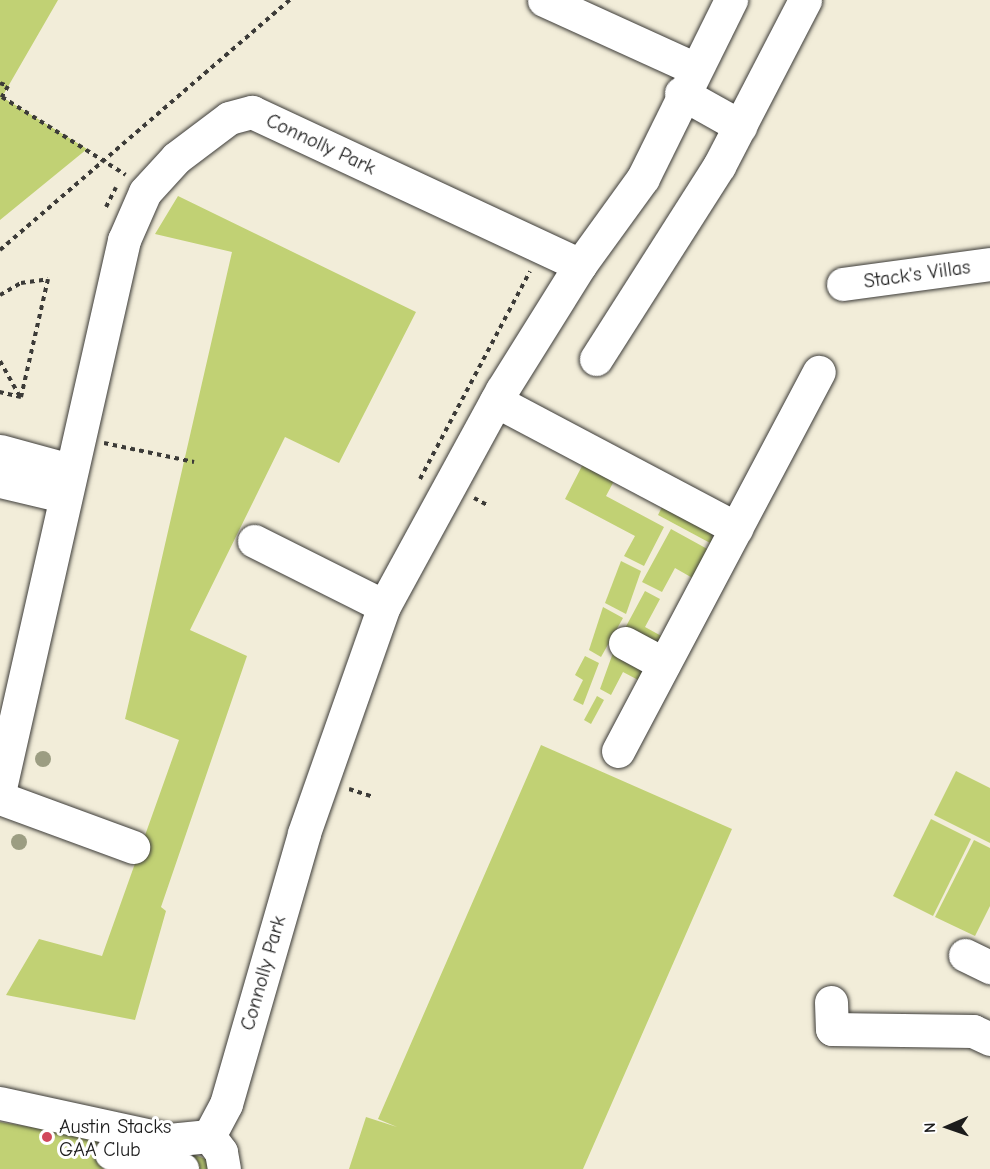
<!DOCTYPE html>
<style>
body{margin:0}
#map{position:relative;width:990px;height:1169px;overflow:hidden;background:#f2edd9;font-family:"Comic Neue",sans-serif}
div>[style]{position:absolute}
.green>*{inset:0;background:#c1d174}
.path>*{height:4px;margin-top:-2px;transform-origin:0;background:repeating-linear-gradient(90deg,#3c3b38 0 4.5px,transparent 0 9px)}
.roads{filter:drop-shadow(0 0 2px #3c3b38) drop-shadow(0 0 2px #3c3b38)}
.minor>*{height:33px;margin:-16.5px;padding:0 16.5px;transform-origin:16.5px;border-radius:16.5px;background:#fff}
.trees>*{width:16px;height:16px;margin:-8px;border-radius:50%;background:#9c9d82}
.dots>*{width:16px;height:16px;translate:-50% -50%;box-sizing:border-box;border:3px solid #fff;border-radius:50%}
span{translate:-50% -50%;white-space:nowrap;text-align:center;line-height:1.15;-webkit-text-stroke:6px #fff;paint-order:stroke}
.street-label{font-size:20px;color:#1c1c1c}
.poi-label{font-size:20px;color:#1c1c1c}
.left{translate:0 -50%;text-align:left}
.north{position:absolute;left:918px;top:1097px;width:60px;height:60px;-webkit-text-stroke:4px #fff;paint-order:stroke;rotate:268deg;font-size:16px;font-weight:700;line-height:24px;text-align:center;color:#1c1c1c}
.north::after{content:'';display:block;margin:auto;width:21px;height:27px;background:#1c1c1c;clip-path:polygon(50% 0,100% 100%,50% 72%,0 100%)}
</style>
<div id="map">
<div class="green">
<i style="clip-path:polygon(0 0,58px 0,2px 97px,87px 149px,0 220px)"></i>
<i style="clip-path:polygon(178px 196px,416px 312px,339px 463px,285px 437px,190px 630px,247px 656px,161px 907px,166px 911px,135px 1020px,6px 995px,39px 939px,102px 956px,179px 740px,125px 719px,232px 252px,155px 234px)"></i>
<i style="clip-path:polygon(583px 464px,614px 481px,606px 496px,664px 527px,644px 566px,624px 556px,635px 536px,565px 499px)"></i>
<i style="clip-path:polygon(665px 501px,713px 530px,712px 544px,658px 515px)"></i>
<i style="clip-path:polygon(671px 529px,711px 551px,696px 580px,675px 568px,662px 592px,642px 582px)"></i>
<i style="clip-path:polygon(621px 561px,641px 571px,626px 614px,605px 603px)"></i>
<i style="clip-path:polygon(645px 591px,660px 599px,645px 627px,665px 638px,660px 646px,623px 632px)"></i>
<i style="clip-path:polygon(603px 607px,623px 618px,601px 657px,589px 650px)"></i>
<i style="clip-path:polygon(614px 650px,643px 665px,642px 682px,623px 672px,611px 695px,600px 689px)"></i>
<i style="clip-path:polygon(585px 656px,599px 663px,583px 705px,573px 700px,583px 680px,575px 675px)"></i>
<i style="clip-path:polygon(597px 696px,604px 700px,591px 724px,584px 720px)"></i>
<i style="clip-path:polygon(541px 745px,732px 829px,583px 1169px,349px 1169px,366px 1117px,397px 1127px,378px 1119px)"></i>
<i style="clip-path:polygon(956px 771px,990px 788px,990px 843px,934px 815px)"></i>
<i style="clip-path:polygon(931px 819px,971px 839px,933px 916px,893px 896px)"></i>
<i style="clip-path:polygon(974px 840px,990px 848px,990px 906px,975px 936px,935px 917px)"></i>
<i style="clip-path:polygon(0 1122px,189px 1153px,234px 1169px,0 1169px)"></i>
</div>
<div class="path">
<i style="left:0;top:83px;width:9px;rotate:21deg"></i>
<i style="left:8px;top:86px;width:13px;rotate:119deg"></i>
<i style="left:2px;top:97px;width:146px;rotate:32.2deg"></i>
<i style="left:106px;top:207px;width:22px;rotate:-63deg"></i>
<i style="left:0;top:250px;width:383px;rotate:-40.8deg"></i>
<i style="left:0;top:295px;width:24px;rotate:-30deg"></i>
<i style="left:21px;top:283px;width:27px;rotate:-8deg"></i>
<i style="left:48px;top:279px;width:121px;rotate:102.9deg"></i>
<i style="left:21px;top:397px;width:22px;rotate:-167deg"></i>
<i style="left:0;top:361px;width:41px;rotate:60.9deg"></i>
<i style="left:104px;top:443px;width:92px;rotate:11.9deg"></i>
<i style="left:420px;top:479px;width:235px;rotate:-62.1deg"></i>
<i style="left:474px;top:498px;width:15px;rotate:28deg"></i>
<i style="left:349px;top:789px;width:23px;rotate:18deg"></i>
</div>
<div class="roads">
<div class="minor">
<i style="left:544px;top:0;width:164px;rotate:24.5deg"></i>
<i style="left:681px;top:93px;width:68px;rotate:29.2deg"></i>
<i style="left:843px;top:284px;width:148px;rotate:-7.7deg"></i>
<i style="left:596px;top:359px;width:229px;rotate:-57.5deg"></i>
<i style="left:719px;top:166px;width:187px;rotate:-62.6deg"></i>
<i style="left:496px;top:401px;width:272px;rotate:27.9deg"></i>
<i style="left:0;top:451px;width:73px;rotate:15.2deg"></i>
<i style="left:0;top:481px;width:65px;rotate:13.4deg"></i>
<i style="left:254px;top:541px;width:145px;rotate:26.6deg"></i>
<i style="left:625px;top:643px;width:44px;rotate:28.3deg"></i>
<i style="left:618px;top:751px;width:429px;rotate:-62.1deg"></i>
<i style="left:0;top:788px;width:562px;rotate:-77.25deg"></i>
<i style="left:124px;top:240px;width:52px;rotate:-66.4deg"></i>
<i style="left:145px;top:192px;width:46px;rotate:-47.6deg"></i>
<i style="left:176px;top:158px;width:66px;rotate:-37deg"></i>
<i style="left:229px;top:118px;width:24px;rotate:-15deg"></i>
<i style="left:252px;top:112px;width:362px;rotate:25deg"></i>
<i style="left:0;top:798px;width:142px;rotate:20.2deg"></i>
<i style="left:965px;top:955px;width:28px;rotate:26deg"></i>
<i style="left:831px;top:1002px;width:27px;rotate:88deg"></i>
<i style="left:832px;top:1029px;width:141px;rotate:0.8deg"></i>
<i style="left:973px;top:1031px;width:19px;rotate:25deg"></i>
<i style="left:0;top:1103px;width:173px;rotate:12.3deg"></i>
<i style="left:169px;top:1140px;width:40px;rotate:-5.7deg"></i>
<i style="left:209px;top:1136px;width:36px;rotate:-62deg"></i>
<i style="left:226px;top:1104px;width:282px;rotate:-73.9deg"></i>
<i style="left:304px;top:833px;width:241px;rotate:-70.6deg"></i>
<i style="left:384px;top:606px;width:246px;rotate:-61.4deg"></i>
<i style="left:502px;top:390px;width:147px;rotate:-58deg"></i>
<i style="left:580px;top:265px;width:107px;rotate:-54.1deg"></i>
<i style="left:643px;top:178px;width:199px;rotate:-63.7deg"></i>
<i style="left:209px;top:1136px;width:20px;rotate:53deg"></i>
<i style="left:221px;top:1152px;width:17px;rotate:80deg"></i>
<i style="left:111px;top:1153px;width:73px;rotate:12.7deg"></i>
</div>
</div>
<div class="trees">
<i style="left:43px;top:759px"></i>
<i style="left:19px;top:842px"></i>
</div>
<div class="dots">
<i style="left:47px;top:1137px;background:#d1495b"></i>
</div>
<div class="street-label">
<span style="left:321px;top:144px;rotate:25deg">Connolly Park</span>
<span style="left:917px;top:274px;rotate:-8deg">Stack's Villas</span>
<span style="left:263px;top:973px;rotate:-74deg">Connolly Park</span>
</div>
<div class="poi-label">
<span class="left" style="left:59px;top:1138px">Austin Stacks<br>GAA Club</span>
</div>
<div class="north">N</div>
</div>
